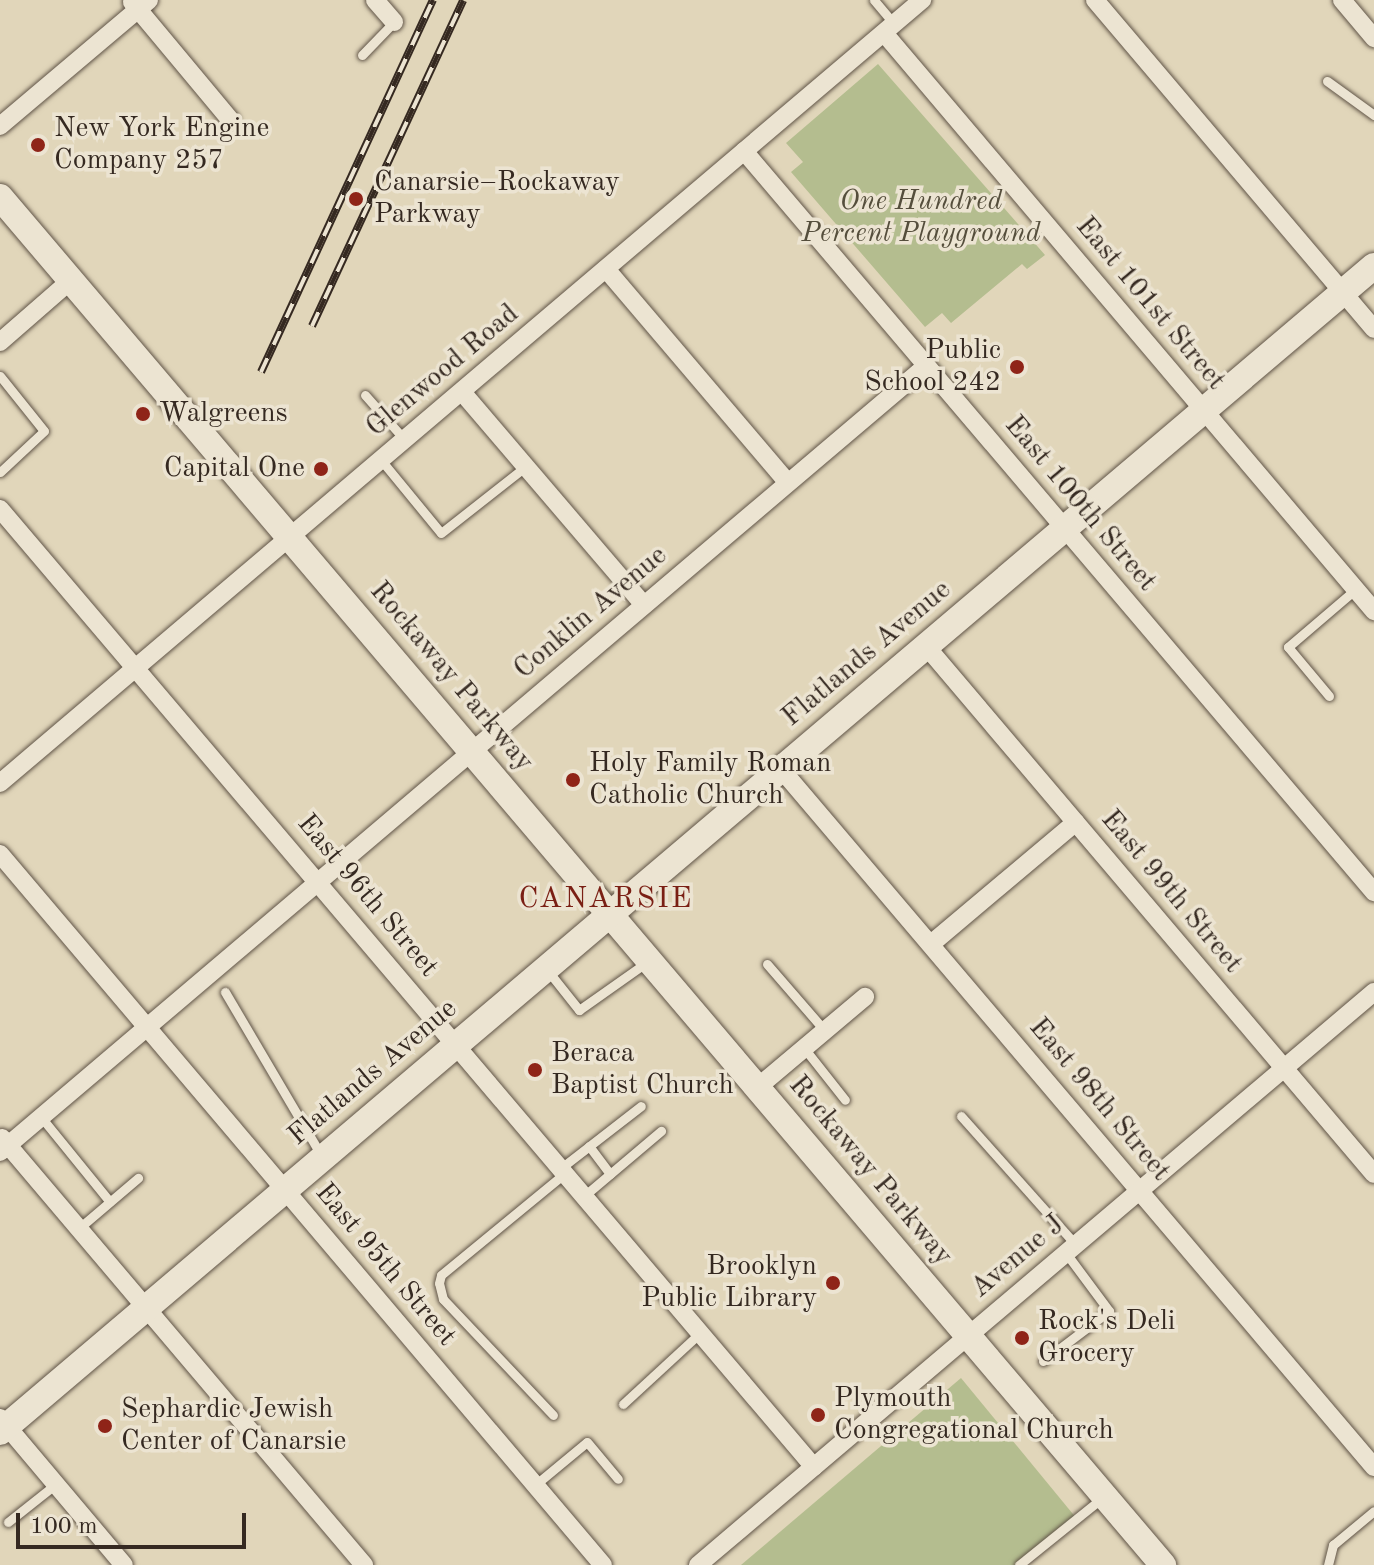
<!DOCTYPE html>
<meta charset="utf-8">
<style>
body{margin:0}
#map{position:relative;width:1374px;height:1565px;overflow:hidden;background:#e1d6ba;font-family:"Old Standard TT",serif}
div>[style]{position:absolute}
.green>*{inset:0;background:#b4bd8f}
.roads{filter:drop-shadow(0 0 2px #605447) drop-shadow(0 0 2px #605447)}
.lane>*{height:9px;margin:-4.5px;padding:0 4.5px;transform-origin:4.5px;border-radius:4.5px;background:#ece4d2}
.street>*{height:18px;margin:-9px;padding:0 9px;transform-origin:9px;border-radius:9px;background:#ece4d2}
.secondary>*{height:26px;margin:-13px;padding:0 13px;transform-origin:13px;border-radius:13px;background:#ece4d2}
.rail>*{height:8px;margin-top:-4px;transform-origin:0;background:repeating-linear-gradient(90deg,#ece4d2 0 15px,#352921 0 30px);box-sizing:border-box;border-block:2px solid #352921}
.dots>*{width:22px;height:22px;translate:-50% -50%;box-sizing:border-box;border:4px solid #ece4d2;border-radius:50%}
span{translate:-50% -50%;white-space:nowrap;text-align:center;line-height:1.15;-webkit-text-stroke:7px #ece4d2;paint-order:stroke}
.poi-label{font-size:28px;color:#352921}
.left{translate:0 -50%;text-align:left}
.right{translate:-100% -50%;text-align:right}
.park-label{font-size:28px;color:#554e3c;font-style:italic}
.street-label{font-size:28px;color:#352921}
.neighbourhood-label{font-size:30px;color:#7a1f14;letter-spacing:2px}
.scale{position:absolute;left:16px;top:1513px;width:230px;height:36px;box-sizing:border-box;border:4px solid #352921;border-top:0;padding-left:10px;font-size:24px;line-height:28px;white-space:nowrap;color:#352921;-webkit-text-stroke:6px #ece4d2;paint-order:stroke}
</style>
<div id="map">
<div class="green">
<i style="clip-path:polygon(878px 64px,1045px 255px,1027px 269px,1022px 264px,951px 323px,942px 313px,925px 327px,791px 172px,803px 162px,786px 143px)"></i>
<i style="clip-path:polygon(961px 1378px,1077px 1519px,1021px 1565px,741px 1565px)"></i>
</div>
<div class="roads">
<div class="lane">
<i style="left:874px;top:0;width:31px;rotate:50deg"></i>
<i style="left:362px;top:55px;width:46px;rotate:-45.9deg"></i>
<i style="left:1327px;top:81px;width:58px;rotate:35.9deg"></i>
<i style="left:0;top:376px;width:70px;rotate:51.3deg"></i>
<i style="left:44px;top:431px;width:60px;rotate:137deg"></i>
<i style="left:365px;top:395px;width:60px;rotate:48.4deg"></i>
<i style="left:381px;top:460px;width:94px;rotate:50.6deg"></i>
<i style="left:441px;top:533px;width:108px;rotate:-38.2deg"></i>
<i style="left:1329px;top:696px;width:64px;rotate:-129.9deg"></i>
<i style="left:1288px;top:647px;width:89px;rotate:-40.5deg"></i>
<i style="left:767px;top:964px;width:89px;rotate:49.1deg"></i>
<i style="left:548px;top:971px;width:50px;rotate:51.5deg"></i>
<i style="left:579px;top:1010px;width:83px;rotate:-35.2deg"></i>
<i style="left:225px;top:992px;width:189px;rotate:59.5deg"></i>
<i style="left:804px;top:1048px;width:66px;rotate:51.7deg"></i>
<i style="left:961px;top:1116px;width:173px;rotate:48.3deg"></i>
<i style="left:41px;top:1117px;width:109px;rotate:50.9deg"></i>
<i style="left:589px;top:1146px;width:35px;rotate:53deg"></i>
<i style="left:561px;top:1168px;width:101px;rotate:-37.8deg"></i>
<i style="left:584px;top:1196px;width:101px;rotate:-40.2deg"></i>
<i style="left:78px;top:1229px;width:79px;rotate:-40.4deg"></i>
<i style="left:1043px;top:1361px;width:83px;rotate:-37.1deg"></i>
<i style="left:1109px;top:1311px;width:72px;rotate:-126.6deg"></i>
<i style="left:623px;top:1404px;width:105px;rotate:-42.7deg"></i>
<i style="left:553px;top:1415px;width:160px;rotate:-133.5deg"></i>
<i style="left:443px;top:1299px;width:16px;rotate:-104deg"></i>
<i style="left:439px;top:1283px;width:8px;rotate:-76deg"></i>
<i style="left:441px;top:1275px;width:161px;rotate:-39.4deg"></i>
<i style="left:535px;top:1485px;width:67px;rotate:-39.6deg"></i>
<i style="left:587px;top:1442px;width:48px;rotate:50deg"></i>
<i style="left:8px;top:1522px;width:61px;rotate:-38.4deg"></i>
<i style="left:1019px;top:1565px;width:107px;rotate:-38.9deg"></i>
<i style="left:1328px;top:1565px;width:21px;rotate:-76deg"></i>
<i style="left:1333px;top:1545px;width:53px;rotate:-39.7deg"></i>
</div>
<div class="street">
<i style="left:375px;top:0;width:29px;rotate:49deg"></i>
<i style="left:1095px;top:0;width:431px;rotate:49.7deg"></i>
<i style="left:1342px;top:0;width:50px;rotate:49.9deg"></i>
<i style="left:132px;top:2px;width:155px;rotate:50.2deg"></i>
<i style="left:884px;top:33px;width:758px;rotate:49.71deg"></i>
<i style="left:0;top:126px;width:195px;rotate:-40.2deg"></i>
<i style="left:744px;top:151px;width:973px;rotate:49.63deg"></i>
<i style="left:606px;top:269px;width:280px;rotate:49.6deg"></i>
<i style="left:0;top:342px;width:94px;rotate:-41.1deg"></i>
<i style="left:462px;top:392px;width:280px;rotate:49.5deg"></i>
<i style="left:0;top:509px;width:1257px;rotate:49.65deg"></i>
<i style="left:926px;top:646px;width:692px;rotate:49.69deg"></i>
<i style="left:781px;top:769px;width:916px;rotate:49.65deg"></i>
<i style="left:0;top:783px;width:1210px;rotate:-40.34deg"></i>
<i style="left:0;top:854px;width:932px;rotate:49.7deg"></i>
<i style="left:931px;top:944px;width:189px;rotate:-40.1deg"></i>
<i style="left:758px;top:1087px;width:140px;rotate:-40.1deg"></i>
<i style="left:2px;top:1138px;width:560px;rotate:49.71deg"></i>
<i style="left:0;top:1152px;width:1215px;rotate:-40.32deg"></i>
<i style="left:0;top:1418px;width:192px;rotate:49.9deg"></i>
<i style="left:698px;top:1565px;width:886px;rotate:-40.29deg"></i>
</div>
<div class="secondary">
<i style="left:0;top:197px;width:1796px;rotate:49.63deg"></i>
<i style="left:0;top:1432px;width:1802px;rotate:-40.32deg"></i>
</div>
</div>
<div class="rail">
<i style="left:312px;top:326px;width:359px;rotate:-65.1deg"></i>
<i style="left:261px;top:372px;width:410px;rotate:-65.2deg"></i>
</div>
<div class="dots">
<i style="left:38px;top:145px;background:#8f2418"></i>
<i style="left:356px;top:199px;background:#8f2418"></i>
<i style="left:1017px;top:367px;background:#8f2418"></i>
<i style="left:143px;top:414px;background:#8f2418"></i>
<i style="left:321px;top:469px;background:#8f2418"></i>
<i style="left:573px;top:780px;background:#8f2418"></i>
<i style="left:535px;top:1070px;background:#8f2418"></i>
<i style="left:833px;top:1283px;background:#8f2418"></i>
<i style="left:1022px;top:1338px;background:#8f2418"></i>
<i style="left:818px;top:1415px;background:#8f2418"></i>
<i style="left:105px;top:1426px;background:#8f2418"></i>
</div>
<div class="poi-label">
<span class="left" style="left:54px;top:145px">New York Engine<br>Company 257</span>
<span class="left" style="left:374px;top:199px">Canarsie–Rockaway<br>Parkway</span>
<span class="right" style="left:1001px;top:367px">Public<br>School 242</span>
<span class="left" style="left:159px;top:414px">Walgreens</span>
<span class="right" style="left:305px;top:469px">Capital One</span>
<span class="left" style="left:589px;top:780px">Holy Family Roman<br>Catholic Church</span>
<span class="left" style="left:551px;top:1070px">Beraca<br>Baptist Church</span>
<span class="right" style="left:817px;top:1283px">Brooklyn<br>Public Library</span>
<span class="left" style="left:1038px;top:1338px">Rock's Deli<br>Grocery</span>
<span class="left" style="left:834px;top:1415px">Plymouth<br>Congregational Church</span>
<span class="left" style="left:121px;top:1426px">Sephardic Jewish<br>Center of Canarsie</span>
</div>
<div class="park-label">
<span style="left:921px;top:218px">One Hundred<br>Percent Playground</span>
</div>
<div class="street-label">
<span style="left:1150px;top:304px;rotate:50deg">East 101st Street</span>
<span style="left:443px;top:371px;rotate:-40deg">Glenwood Road</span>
<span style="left:1080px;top:504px;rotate:50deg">East 100th Street</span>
<span style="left:591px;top:613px;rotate:-40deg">Conklin Avenue</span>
<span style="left:867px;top:654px;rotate:-40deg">Flatlands Avenue</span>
<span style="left:451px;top:677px;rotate:50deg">Rockaway Parkway</span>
<span style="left:1171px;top:892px;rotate:50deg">East 99th Street</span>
<span style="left:367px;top:896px;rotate:50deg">East 96th Street</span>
<span style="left:373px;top:1073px;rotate:-40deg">Flatlands Avenue</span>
<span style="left:1099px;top:1100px;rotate:50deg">East 98th Street</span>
<span style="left:870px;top:1171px;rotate:50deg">Rockaway Parkway</span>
<span style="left:1018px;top:1257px;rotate:-40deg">Avenue J</span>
<span style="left:385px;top:1265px;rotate:50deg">East 95th Street</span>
</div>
<div class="neighbourhood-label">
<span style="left:606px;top:899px">CANARSIE</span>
</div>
<div class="scale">100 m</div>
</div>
